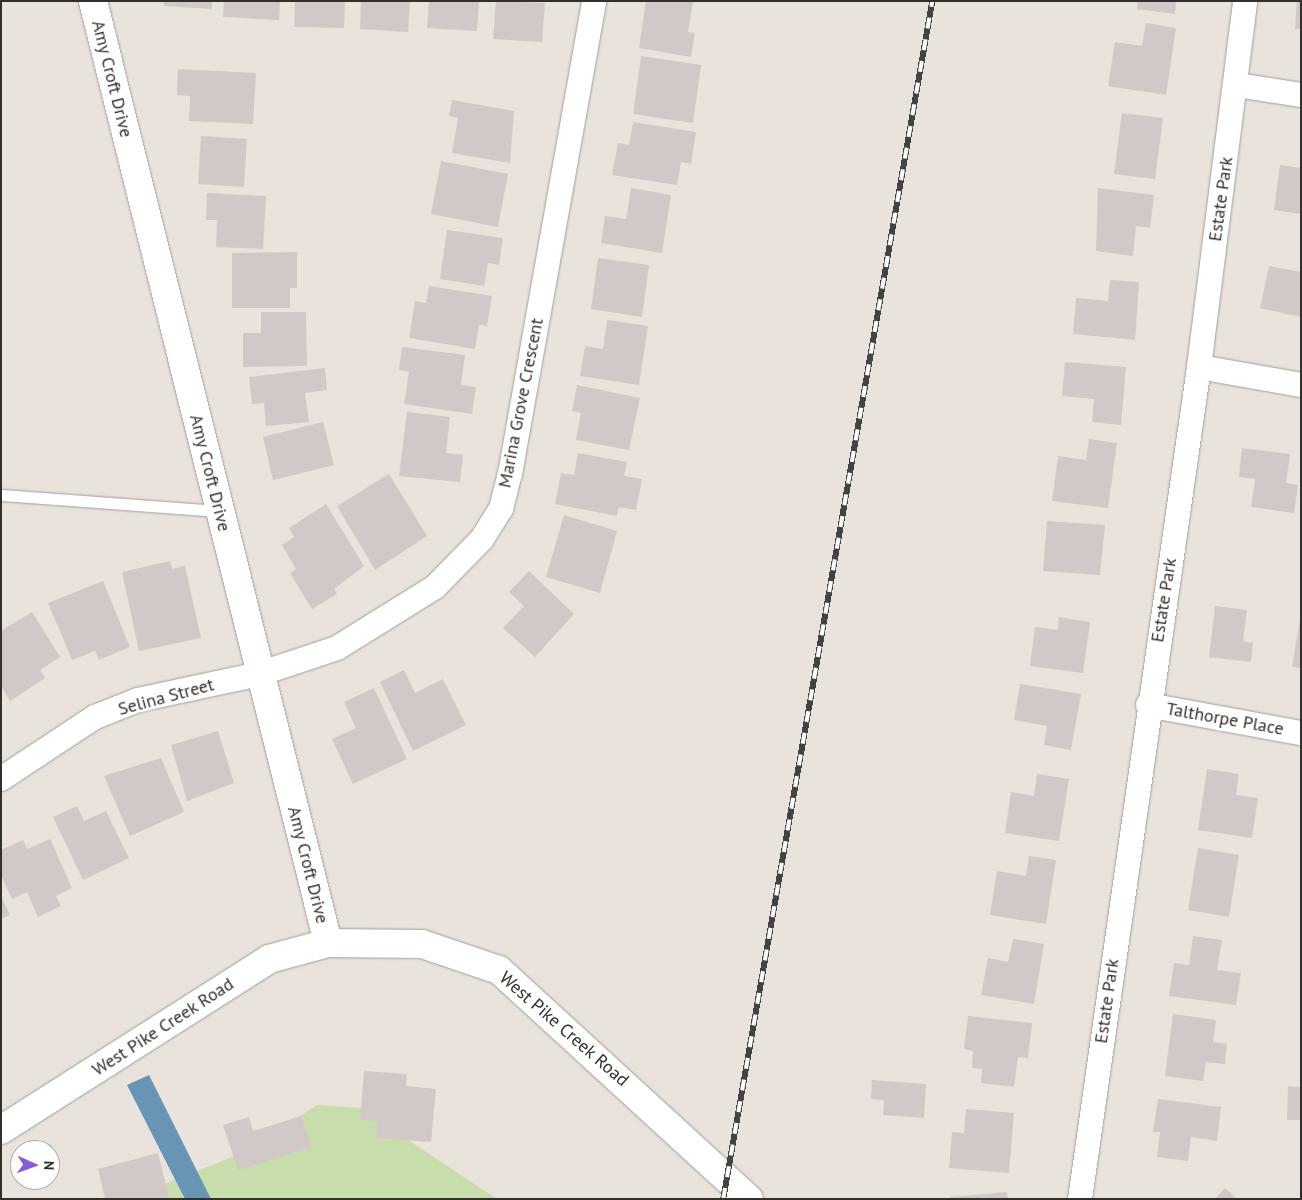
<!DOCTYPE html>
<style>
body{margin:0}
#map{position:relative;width:1302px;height:1200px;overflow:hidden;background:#e9e3dc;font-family:"PT Sans",sans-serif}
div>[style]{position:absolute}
.green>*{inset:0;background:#c8ddac}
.water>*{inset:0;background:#6895b6}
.building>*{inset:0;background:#d2c8c7}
.roads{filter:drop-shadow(0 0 1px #a39e97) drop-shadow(0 0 1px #a39e97)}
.service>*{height:11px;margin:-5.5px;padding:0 5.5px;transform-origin:5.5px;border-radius:5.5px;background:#fff}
.minor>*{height:24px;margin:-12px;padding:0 12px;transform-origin:12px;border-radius:12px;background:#fff}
.tertiary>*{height:28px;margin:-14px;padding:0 14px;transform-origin:14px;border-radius:14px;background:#fff}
.secondary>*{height:28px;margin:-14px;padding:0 14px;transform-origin:14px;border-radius:14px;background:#fff}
.rail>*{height:5.5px;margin-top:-2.75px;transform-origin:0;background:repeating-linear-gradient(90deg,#fff 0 11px,#45433f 0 22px);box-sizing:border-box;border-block:1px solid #45433f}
span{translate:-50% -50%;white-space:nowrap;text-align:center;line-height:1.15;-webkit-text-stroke:5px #fff;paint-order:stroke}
.street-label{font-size:18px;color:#32302d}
.frame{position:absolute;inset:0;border:2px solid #32302d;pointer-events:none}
.north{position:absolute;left:10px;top:1140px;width:50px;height:50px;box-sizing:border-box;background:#fff;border:1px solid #adacab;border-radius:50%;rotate:92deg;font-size:14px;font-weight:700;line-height:20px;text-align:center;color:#32302d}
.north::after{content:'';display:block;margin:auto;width:18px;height:22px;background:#835fd9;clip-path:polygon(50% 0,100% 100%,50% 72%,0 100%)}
</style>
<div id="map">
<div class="green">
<i style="clip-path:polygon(317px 1105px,360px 1108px,497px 1199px,126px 1199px,248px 1151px)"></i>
</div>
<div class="water">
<i style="clip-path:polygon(149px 1075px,211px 1199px,185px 1199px,127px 1085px)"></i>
</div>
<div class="building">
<i style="clip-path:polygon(164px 1px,212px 1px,212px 9px,164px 6px)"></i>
<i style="clip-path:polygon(224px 1px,280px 1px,279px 20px,223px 17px)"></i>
<i style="clip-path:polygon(295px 1px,345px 1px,344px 28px,294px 27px)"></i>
<i style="clip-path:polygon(361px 1px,410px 1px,408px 32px,360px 29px)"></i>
<i style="clip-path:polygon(429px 1px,479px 1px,477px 31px,427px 28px)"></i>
<i style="clip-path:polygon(496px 1px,545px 3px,542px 42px,493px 39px)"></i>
<i style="clip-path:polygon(646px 1px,693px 1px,688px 32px,695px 33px,691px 57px,639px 48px)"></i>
<i style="clip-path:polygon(1138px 1px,1176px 1px,1175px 14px,1137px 9px)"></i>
<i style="clip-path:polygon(1297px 1px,1301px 1px,1301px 29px,1295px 29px)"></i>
<i style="clip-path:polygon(1146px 23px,1176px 28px,1166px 95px,1108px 86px,1115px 42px,1142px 46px)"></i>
<i style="clip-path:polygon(641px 56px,701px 65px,693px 123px,633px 114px)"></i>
<i style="clip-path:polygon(178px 69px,256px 73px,253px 124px,189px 121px,190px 96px,177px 95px)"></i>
<i style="clip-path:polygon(452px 100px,514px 111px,510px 163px,452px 153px,458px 118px,449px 116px)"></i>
<i style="clip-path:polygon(1122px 113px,1163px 118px,1155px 179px,1114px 174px)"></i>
<i style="clip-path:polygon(633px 122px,696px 132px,691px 164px,681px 162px,677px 185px,612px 175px,618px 143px,629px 145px)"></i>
<i style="clip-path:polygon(201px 136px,247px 139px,244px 187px,198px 184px)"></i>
<i style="clip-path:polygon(441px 161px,508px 174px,498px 227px,431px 214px)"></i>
<i style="clip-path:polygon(1280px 165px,1301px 168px,1301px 214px,1274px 210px)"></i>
<i style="clip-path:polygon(631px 188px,671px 195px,662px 253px,601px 243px,605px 216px,626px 219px)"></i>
<i style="clip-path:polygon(1098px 188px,1154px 195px,1150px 228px,1136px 226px,1133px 256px,1096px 251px)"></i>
<i style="clip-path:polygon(207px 193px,266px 196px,263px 249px,216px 247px,217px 220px,206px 220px)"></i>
<i style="clip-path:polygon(447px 230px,503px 238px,499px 265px,488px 263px,484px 286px,440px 279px)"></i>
<i style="clip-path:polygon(297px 252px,297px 288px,290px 288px,290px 308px,232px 308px,232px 253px)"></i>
<i style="clip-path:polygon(598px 258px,649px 265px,642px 317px,591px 309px)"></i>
<i style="clip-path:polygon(1269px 266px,1301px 272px,1301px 317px,1260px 308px)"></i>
<i style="clip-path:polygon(1110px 280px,1139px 282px,1135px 340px,1073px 334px,1076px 298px,1108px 301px)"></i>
<i style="clip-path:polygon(429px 286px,492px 296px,487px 326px,479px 325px,475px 349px,409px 338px,415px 301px,426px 303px)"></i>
<i style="clip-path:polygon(261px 312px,306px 312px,307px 366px,243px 367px,243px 333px,261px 333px)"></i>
<i style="clip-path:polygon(607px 320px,648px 326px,639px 385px,580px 376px,585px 346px,603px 349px)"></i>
<i style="clip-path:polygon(402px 347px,465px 355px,461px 385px,476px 387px,472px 414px,404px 404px,409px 372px,399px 370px)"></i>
<i style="clip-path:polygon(1065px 362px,1126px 367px,1121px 425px,1092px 422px,1094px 399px,1062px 396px)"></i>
<i style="clip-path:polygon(325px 368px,327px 390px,305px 393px,309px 422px,266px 426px,264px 403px,252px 404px,249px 377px)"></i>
<i style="clip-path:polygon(577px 385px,640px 398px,629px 450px,576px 440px,581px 413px,572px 411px)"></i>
<i style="clip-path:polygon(407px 412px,450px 417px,446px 453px,463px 455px,460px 482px,399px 476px)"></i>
<i style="clip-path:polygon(323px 422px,334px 465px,273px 480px,263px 437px)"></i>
<i style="clip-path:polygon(1089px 439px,1117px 443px,1108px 508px,1052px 501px,1058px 456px,1086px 460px)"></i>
<i style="clip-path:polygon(1242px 448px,1290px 454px,1286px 483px,1298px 485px,1294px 513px,1251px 507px,1255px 479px,1239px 477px)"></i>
<i style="clip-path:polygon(578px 453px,627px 462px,624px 476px,642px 479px,636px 510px,619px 507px,617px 516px,555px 504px,561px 473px,574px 475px)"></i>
<i style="clip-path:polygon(389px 474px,427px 536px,375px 570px,337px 506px)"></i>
<i style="clip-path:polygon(326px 504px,364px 566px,334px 589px,337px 594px,312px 609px,290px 573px,296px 569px,282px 545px,294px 537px,289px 528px)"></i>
<i style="clip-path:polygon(564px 515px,617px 531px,600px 593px,546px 577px)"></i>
<i style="clip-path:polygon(1047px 521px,1105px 525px,1100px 575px,1043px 571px)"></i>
<i style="clip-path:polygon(170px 561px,172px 569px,185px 566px,201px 638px,139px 651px,122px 572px)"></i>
<i style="clip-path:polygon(529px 571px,574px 614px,535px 657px,503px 628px,524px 606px,509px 592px)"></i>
<i style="clip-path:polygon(103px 581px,130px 647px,99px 660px,95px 651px,72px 660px,48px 603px)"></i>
<i style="clip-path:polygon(1215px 606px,1247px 610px,1243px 641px,1253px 643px,1251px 662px,1209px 657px)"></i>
<i style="clip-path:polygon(32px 612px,60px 657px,40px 670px,45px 678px,10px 701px,1px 686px,1px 631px)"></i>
<i style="clip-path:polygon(1301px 613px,1301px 668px,1292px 667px)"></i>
<i style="clip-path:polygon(1059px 617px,1090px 622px,1083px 673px,1030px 666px,1035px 627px,1058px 630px)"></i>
<i style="clip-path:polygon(404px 670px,415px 693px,443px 679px,466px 725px,413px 751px,380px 682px)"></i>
<i style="clip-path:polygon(1020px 684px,1081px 694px,1071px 750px,1044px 745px,1047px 726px,1014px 720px)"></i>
<i style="clip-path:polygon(374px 688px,407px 759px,353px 784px,332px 739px,356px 728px,344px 702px)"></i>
<i style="clip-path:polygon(218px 731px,234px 783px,187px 801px,171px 745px)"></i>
<i style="clip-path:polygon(161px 758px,184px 812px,130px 836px,104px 776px)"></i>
<i style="clip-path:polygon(1207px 769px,1239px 774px,1236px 795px,1258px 798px,1252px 838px,1198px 830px)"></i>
<i style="clip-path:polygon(1037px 774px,1069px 779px,1059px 841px,1005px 833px,1011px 792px,1034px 796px)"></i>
<i style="clip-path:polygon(77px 806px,84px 821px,106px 811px,129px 858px,83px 880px,53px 817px)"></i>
<i style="clip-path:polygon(50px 839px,72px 888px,56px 896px,61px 906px,38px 917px,27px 892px,12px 899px,1px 875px,1px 850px,23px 840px,27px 849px)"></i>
<i style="clip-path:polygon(1198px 848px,1239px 855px,1229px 917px,1188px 910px)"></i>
<i style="clip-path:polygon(1029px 856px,1056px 860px,1046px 924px,990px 915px,997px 871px,1026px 876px)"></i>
<i style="clip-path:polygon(1px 896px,10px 915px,1px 919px)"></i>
<i style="clip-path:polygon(1193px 936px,1222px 940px,1217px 970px,1241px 973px,1236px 1005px,1169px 996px,1174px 963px,1189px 965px)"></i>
<i style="clip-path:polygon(1013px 939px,1044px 944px,1034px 1004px,981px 995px,988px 958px,1008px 962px)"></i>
<i style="clip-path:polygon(1173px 1014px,1216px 1020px,1213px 1042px,1227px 1044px,1225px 1064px,1206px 1062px,1203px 1081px,1165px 1076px)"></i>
<i style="clip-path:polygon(968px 1016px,1032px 1023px,1028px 1058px,1018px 1057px,1014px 1087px,981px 1083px,982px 1069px,972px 1068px,973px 1051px,964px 1049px)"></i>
<i style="clip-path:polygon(364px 1071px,407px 1074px,406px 1086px,436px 1089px,431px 1142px,376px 1138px,377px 1121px,360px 1120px)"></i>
<i style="clip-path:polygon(872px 1080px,926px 1084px,924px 1118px,883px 1115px,884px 1100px,871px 1099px)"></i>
<i style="clip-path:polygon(1288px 1086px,1301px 1087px,1301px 1120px,1287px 1120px)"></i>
<i style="clip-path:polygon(1158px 1099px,1221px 1107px,1217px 1141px,1191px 1137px,1188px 1161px,1157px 1157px,1160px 1132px,1153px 1132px)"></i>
<i style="clip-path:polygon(966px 1109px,1014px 1113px,1009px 1173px,949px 1168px,952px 1132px,964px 1133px)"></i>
<i style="clip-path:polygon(301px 1116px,311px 1147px,238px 1170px,223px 1125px,249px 1117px,253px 1131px)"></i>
<i style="clip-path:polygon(158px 1153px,169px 1198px,105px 1199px,98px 1169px)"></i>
<i style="clip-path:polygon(1225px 1188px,1237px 1199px,1215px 1199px)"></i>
<i style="clip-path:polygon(1007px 1192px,1008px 1199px,950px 1199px,950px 1197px)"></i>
</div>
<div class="roads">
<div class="service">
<i style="left:1px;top:495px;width:219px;rotate:4.2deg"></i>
</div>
<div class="minor">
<i style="left:1237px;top:85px;width:65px;rotate:8.9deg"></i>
<i style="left:1199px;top:367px;width:104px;rotate:10deg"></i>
<i style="left:1148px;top:705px;width:156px;rotate:10.4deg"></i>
<i style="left:1px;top:779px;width:113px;rotate:-33.4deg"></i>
<i style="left:95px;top:717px;width:46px;rotate:-21.6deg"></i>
<i style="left:138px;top:700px;width:124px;rotate:-12.1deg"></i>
<i style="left:259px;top:674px;width:82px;rotate:-18.4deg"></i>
<i style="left:337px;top:648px;width:115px;rotate:-31.9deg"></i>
<i style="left:435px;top:587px;width:67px;rotate:-45.6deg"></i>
<i style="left:482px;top:539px;width:36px;rotate:-58deg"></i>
<i style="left:501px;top:509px;width:36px;rotate:-76deg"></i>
<i style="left:510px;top:474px;width:480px;rotate:-79.9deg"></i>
<i style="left:1080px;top:1199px;width:840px;rotate:-81.86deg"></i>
<i style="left:1199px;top:367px;width:369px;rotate:-82.8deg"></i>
</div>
<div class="tertiary">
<i style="left:93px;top:1px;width:971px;rotate:75.99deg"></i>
</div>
<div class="secondary">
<i style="left:1px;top:1130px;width:318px;rotate:-32.5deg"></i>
<i style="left:269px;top:959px;width:61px;rotate:-15.2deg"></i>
<i style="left:328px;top:943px;width:94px;rotate:0.6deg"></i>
<i style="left:422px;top:944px;width:81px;rotate:18.7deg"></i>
<i style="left:499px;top:970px;width:339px;rotate:42.5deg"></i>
</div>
</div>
<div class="rail">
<i style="left:723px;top:1199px;width:1216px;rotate:-80.1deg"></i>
</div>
<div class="street-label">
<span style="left:112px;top:79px;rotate:76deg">Amy Croft Drive</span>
<span style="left:1221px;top:199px;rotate:-82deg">Estate Park</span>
<span style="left:521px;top:403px;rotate:-79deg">Marina Grove Crescent</span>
<span style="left:210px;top:473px;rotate:76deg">Amy Croft Drive</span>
<span style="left:1164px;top:600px;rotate:-81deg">Estate Park</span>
<span style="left:166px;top:697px;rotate:-15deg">Selina Street</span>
<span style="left:1225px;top:719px;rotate:10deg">Talthorpe Place</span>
<span style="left:308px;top:865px;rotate:76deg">Amy Croft Drive</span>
<span style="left:1107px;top:1001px;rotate:-82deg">Estate Park</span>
<span style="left:163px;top:1027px;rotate:-33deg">West Pike Creek Road</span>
<span style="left:564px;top:1029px;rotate:41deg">West Pike Creek Road</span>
</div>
<div class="frame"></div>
<div class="north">N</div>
</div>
